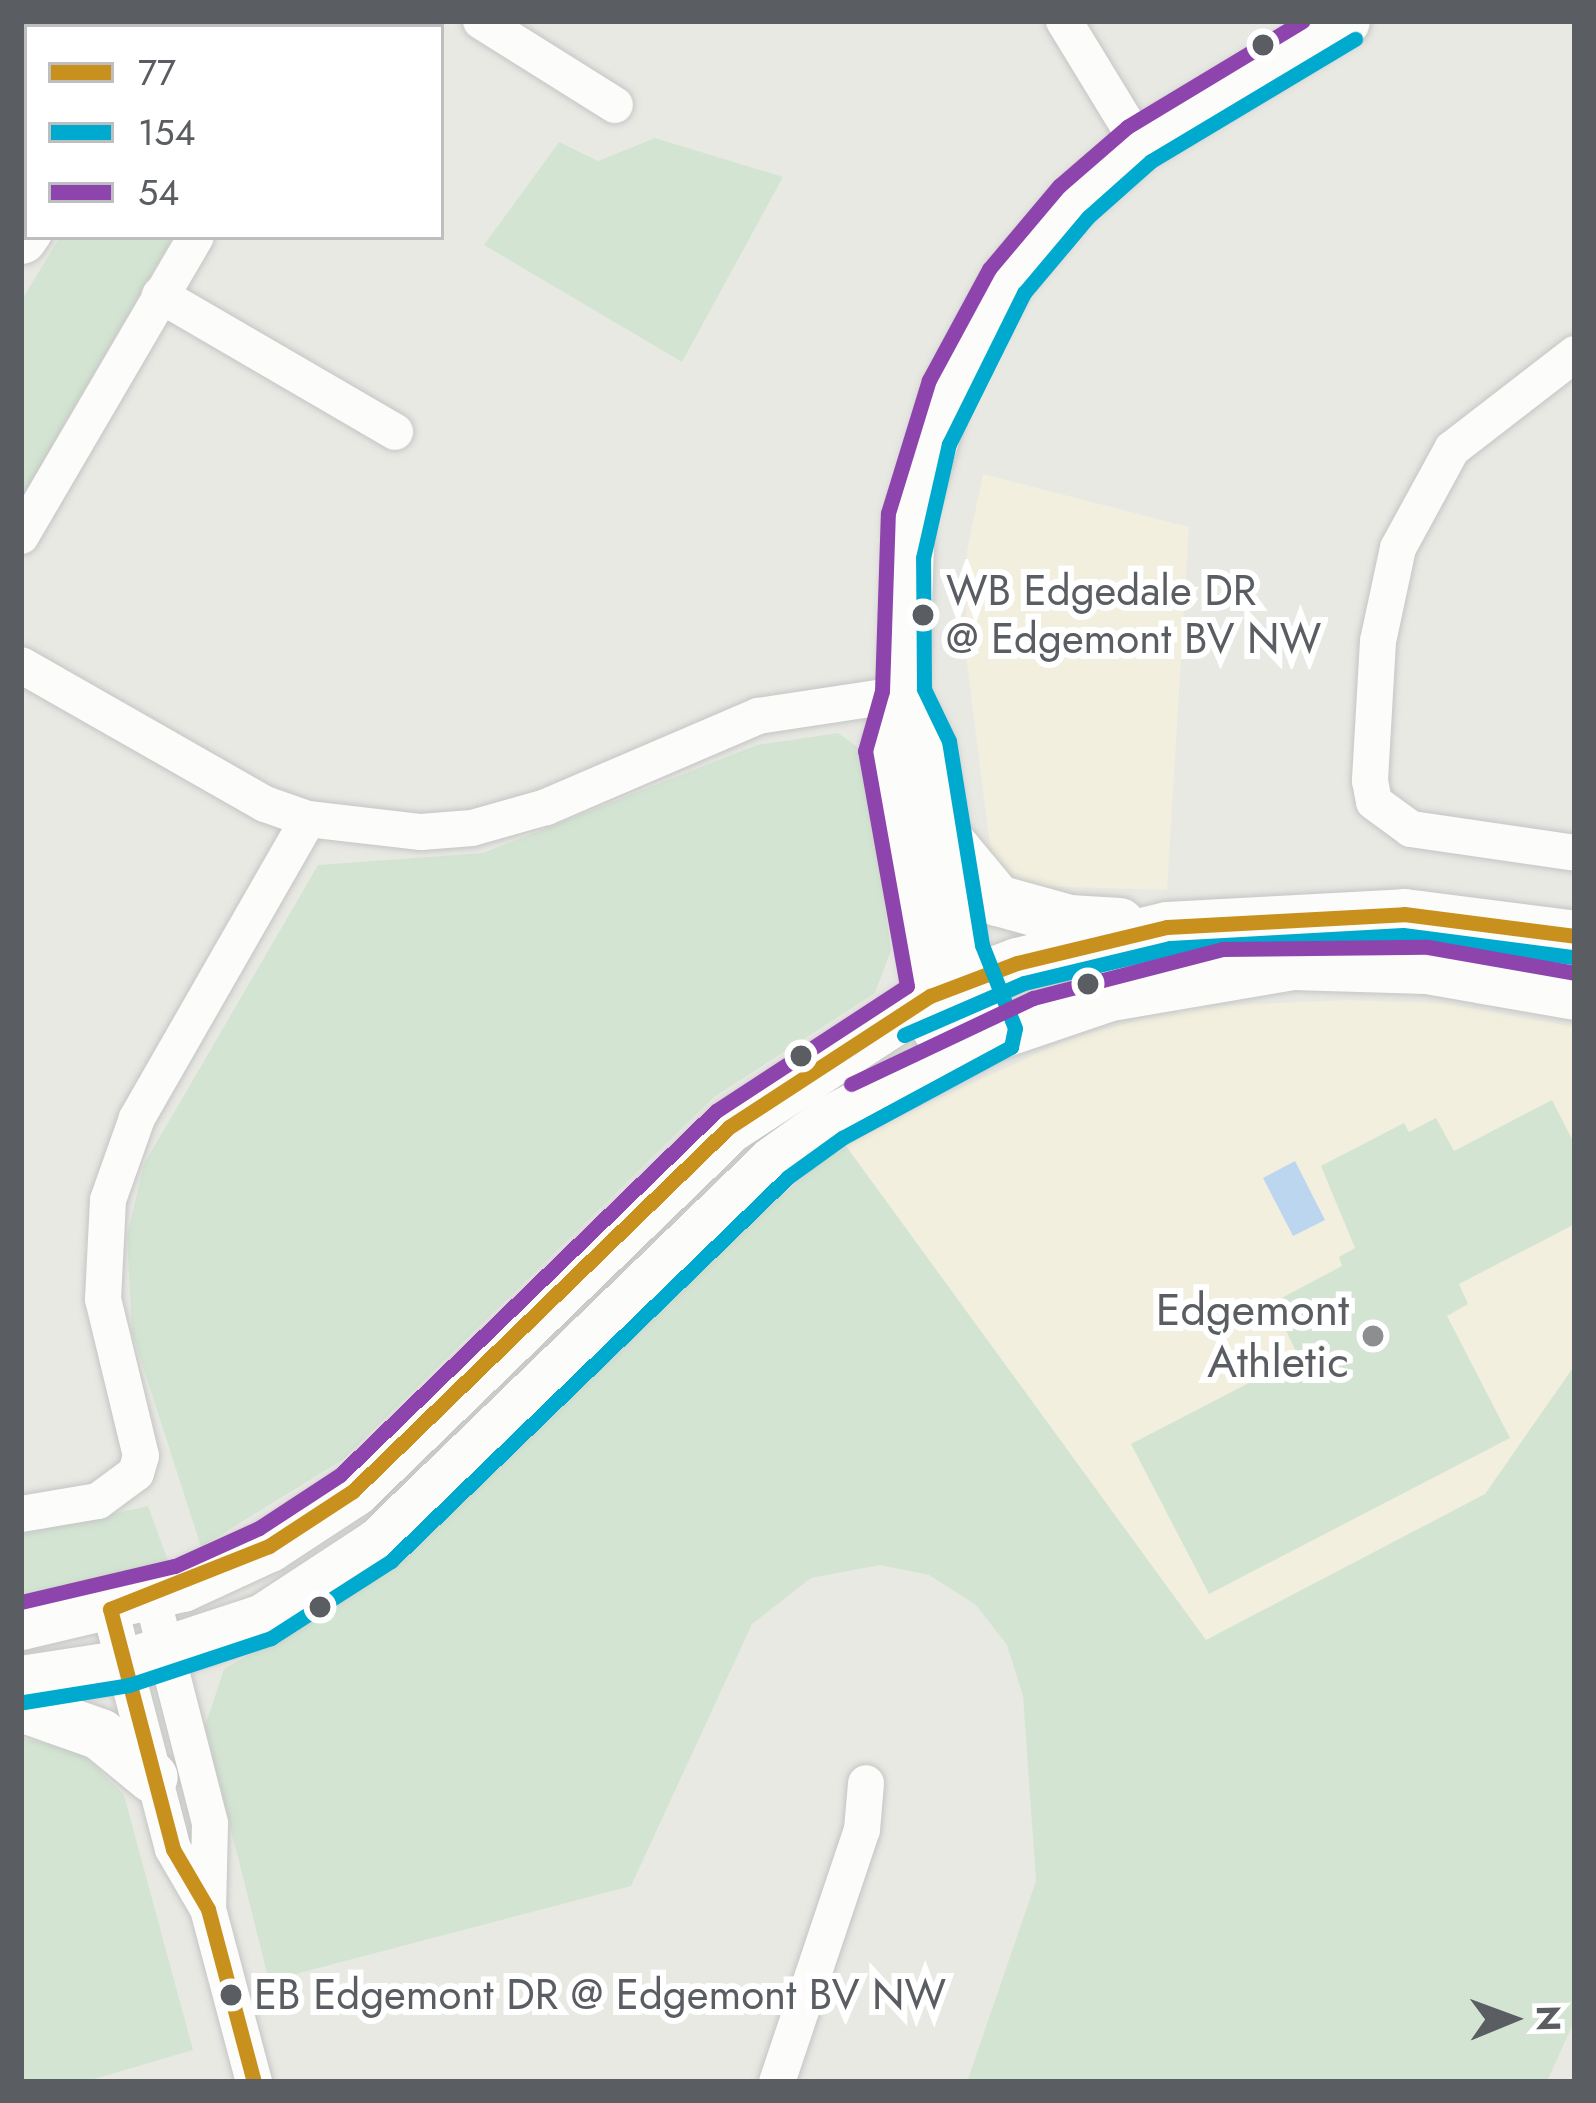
<!DOCTYPE html>
<style>
body{margin:0}
#map{position:relative;width:1596px;height:2103px;overflow:hidden;background:#e9e9e4;font-family:Jost,sans-serif}
div>[style]{position:absolute}
.commercial>*{inset:0;background:#f2efde}
.green>*{inset:0;background:#d3e5d2}
.water>*{inset:0;background:#bcd6f0}
.roads{filter:drop-shadow(0 0 3px #c5c5c5) drop-shadow(0 0 3px #c5c5c5)}
.street>*{height:36px;margin:-18px;padding:0 18px;transform-origin:18px;border-radius:18px;background:#fcfcfb}
.secondary>*{height:51px;margin:-25.5px;padding:0 25.5px;transform-origin:25.5px;border-radius:25.5px;background:#fcfcfb}
.bus-1>*{height:15px;margin:-7.5px;padding:0 7.5px;transform-origin:7.5px;border-radius:7.5px;background:#c8901d}
.bus-2>*{height:15px;margin:-7.5px;padding:0 7.5px;transform-origin:7.5px;border-radius:7.5px;background:#00a9ce}
.bus-3>*{height:15px;margin:-7.5px;padding:0 7.5px;transform-origin:7.5px;border-radius:7.5px;background:#8e44ad}
.dots>*{width:33px;height:33px;translate:-50% -50%;box-sizing:border-box;border:6px solid #fff;border-radius:50%}
span{translate:-50% -50%;white-space:nowrap;text-align:center;line-height:1.15;-webkit-text-stroke:12px #fff;paint-order:stroke}
.bus-label{font-size:42px;color:#5a5d61}
.left{translate:0 -50%;text-align:left}
.poi-label{font-size:45px;color:#5a5d61}
.right{translate:-100% -50%;text-align:right}
.frame{position:absolute;inset:0;border:24px solid #5a5d61;pointer-events:none}
.legend{position:absolute;left:24px;top:24px;width:420px;height:216px;box-sizing:border-box;background:#fff;border:3px solid #bdbec0;margin:0;padding:15px 21px;list-style:none;font-size:36px;color:#5a5d61}
.legend li{display:flex;align-items:center;gap:24px;height:60px}
.legend b{width:60px;border:3px solid #bdbec0}
.north{position:absolute;left:1452px;top:1959px;width:120px;height:120px;-webkit-text-stroke:9px #fff;paint-order:stroke;rotate:89deg;font-size:33px;font-weight:700;line-height:48px;text-align:center;color:#5a5d61}
.north::after{content:'';display:block;margin:auto;width:42px;height:54px;background:#5a5d61;clip-path:polygon(50% 0,100% 100%,50% 72%,0 100%)}
</style>
<div id="map">
<div class="commercial">
<i style="clip-path:polygon(983px 474px,1189px 527px,1167px 890px,995px 885px,966px 655px,967px 551px)"></i>
<i style="clip-path:polygon(1348px 1000px,1442px 1003px,1575px 1027px,1575px 1365px,1486px 1494px,1206px 1640px,843px 1142px,1071px 1038px,1189px 1007px)"></i>
</div>
<div class="green">
<i style="clip-path:polygon(192px 21px,305px 21px,189px 27px)"></i>
<i style="clip-path:polygon(655px 138px,783px 177px,682px 362px,484px 245px,559px 142px,598px 161px)"></i>
<i style="clip-path:polygon(60px 237px,173px 237px,21px 499px,21px 301px)"></i>
<i style="clip-path:polygon(838px 733px,863px 751px,891px 950px,875px 993px,714px 1097px,342px 1460px,201px 1547px,132px 1332px,127px 1236px,144px 1164px,318px 865px,483px 853px,757px 745px)"></i>
<i style="clip-path:polygon(1552px 1100px,1575px 1145px,1575px 1224px,1459px 1284px,1468px 1304px,1447px 1316px,1510px 1438px,1209px 1594px,1131px 1444px,1299px 1357px,1272px 1303px,1342px 1266px,1339px 1257px,1355px 1248px,1321px 1166px,1404px 1123px,1409px 1132px,1436px 1118px,1454px 1151px)"></i>
<i style="clip-path:polygon(843px 1142px,1206px 1640px,1485px 1494px,1575px 1365px,1575px 2019px,1547px 2082px,967px 2082px,1036px 1881px,1023px 1696px,1007px 1645px,976px 1605px,929px 1575px,880px 1565px,811px 1578px,752px 1624px,631px 1886px,269px 1981px,205px 1726px,224px 1669px,337px 1605px,436px 1526px,663px 1299px)"></i>
<i style="clip-path:polygon(148px 1506px,170px 1566px,21px 1604px,21px 1534px)"></i>
<i style="clip-path:polygon(21px 1738px,80px 1751px,124px 1795px,193px 2050px,84px 2082px,21px 2082px)"></i>
</div>
<div class="water">
<i style="clip-path:polygon(1295px 1161px,1325px 1220px,1293px 1236px,1263px 1178px)"></i>
</div>
<div class="roads">
<div class="street">
<i style="left:481px;top:21px;width:158px;rotate:32.1deg"></i>
<i style="left:1064px;top:21px;width:144px;rotate:58.6deg"></i>
<i style="left:328px;top:27px;width:7px;rotate:-63deg"></i>
<i style="left:160px;top:295px;width:272px;rotate:30.2deg"></i>
<i style="left:1575px;top:354px;width:155px;rotate:142.3deg"></i>
<i style="left:1452px;top:449px;width:113px;rotate:118.6deg"></i>
<i style="left:1398px;top:548px;width:95px;rotate:102.1deg"></i>
<i style="left:1378px;top:641px;width:140px;rotate:93.3deg"></i>
<i style="left:1370px;top:781px;width:21px;rotate:79deg"></i>
<i style="left:1374px;top:802px;width:46px;rotate:36.1deg"></i>
<i style="left:1411px;top:829px;width:166px;rotate:8.3deg"></i>
<i style="left:21px;top:536px;width:346px;rotate:-59.7deg"></i>
<i style="left:21px;top:665px;width:281px;rotate:29.7deg"></i>
<i style="left:265px;top:804px;width:46px;rotate:19.2deg"></i>
<i style="left:308px;top:819px;width:114px;rotate:6.6deg"></i>
<i style="left:421px;top:832px;width:51px;rotate:-4.5deg"></i>
<i style="left:472px;top:828px;width:77px;rotate:-15.8deg"></i>
<i style="left:546px;top:807px;width:231px;rotate:-23.2deg"></i>
<i style="left:758px;top:716px;width:147px;rotate:-8.6deg"></i>
<i style="left:21px;top:1514px;width:78px;rotate:-9.6deg"></i>
<i style="left:98px;top:1501px;width:47px;rotate:-36.4deg"></i>
<i style="left:136px;top:1473px;width:18px;rotate:-74deg"></i>
<i style="left:141px;top:1456px;width:162px;rotate:-103.6deg"></i>
<i style="left:103px;top:1299px;width:99px;rotate:-87.1deg"></i>
<i style="left:108px;top:1200px;width:87px;rotate:-70.5deg"></i>
<i style="left:137px;top:1118px;width:344px;rotate:-60.2deg"></i>
<i style="left:152px;top:1597px;width:233px;rotate:75.6deg"></i>
<i style="left:210px;top:1823px;width:86px;rotate:91.3deg"></i>
<i style="left:110px;top:1609px;width:248px;rotate:75.3deg"></i>
<i style="left:173px;top:1849px;width:69px;rotate:59.7deg"></i>
<i style="left:208px;top:1909px;width:179px;rotate:75.1deg"></i>
<i style="left:777px;top:2082px;width:266px;rotate:-71.4deg"></i>
<i style="left:862px;top:1830px;width:47px;rotate:-85.1deg"></i>
</div>
<div class="secondary">
<i style="left:83px;top:27px;width:7px;rotate:-56deg"></i>
<i style="left:153px;top:27px;width:7px;rotate:-56deg"></i>
<i style="left:21px;top:123px;width:12px;rotate:-59deg"></i>
<i style="left:21px;top:238px;width:11px;rotate:-56deg"></i>
<i style="left:903px;top:694px;width:58px;rotate:63.4deg"></i>
<i style="left:929px;top:746px;width:208px;rotate:80.9deg"></i>
<i style="left:962px;top:951px;width:63px;rotate:69.6deg"></i>
<i style="left:948px;top:841px;width:77px;rotate:50.3deg"></i>
<i style="left:997px;top:900px;width:75px;rotate:15.5deg"></i>
<i style="left:1069px;top:920px;width:50px;rotate:3.4deg"></i>
<i style="left:937px;top:1028px;width:282px;rotate:-100.4deg"></i>
<i style="left:886px;top:751px;width:59px;rotate:-73.4deg"></i>
<i style="left:903px;top:694px;width:177px;rotate:-88.1deg"></i>
<i style="left:909px;top:517px;width:135px;rotate:-73.2deg"></i>
<i style="left:948px;top:388px;width:122px;rotate:-61.5deg"></i>
<i style="left:1006px;top:281px;width:104px;rotate:-49.7deg"></i>
<i style="left:1073px;top:202px;width:88px;rotate:-41.3deg"></i>
<i style="left:1139px;top:144px;width:239px;rotate:-31deg"></i>
<i style="left:21px;top:1624px;width:165px;rotate:-13.3deg"></i>
<i style="left:182px;top:1586px;width:96px;rotate:-24.7deg"></i>
<i style="left:269px;top:1546px;width:100px;rotate:-33.2deg"></i>
<i style="left:353px;top:1491px;width:523px;rotate:-44.07deg"></i>
<i style="left:729px;top:1127px;width:240px;rotate:-33.1deg"></i>
<i style="left:930px;top:996px;width:93px;rotate:-20.8deg"></i>
<i style="left:1017px;top:963px;width:154px;rotate:-13.5deg"></i>
<i style="left:1167px;top:927px;width:237px;rotate:-3.1deg"></i>
<i style="left:1404px;top:914px;width:172px;rotate:7.3deg"></i>
<i style="left:21px;top:1681px;width:104px;rotate:-8.8deg"></i>
<i style="left:124px;top:1665px;width:146px;rotate:-18.3deg"></i>
<i style="left:263px;top:1619px;width:139px;rotate:-33.2deg"></i>
<i style="left:379px;top:1543px;width:549px;rotate:-44.04deg"></i>
<i style="left:774px;top:1161px;width:70px;rotate:-35.7deg"></i>
<i style="left:831px;top:1120px;width:185px;rotate:-27.7deg"></i>
<i style="left:995px;top:1034px;width:121px;rotate:-18.7deg"></i>
<i style="left:1110px;top:995px;width:186px;rotate:-9.6deg"></i>
<i style="left:1293px;top:964px;width:133px;rotate:1.7deg"></i>
<i style="left:1426px;top:968px;width:151px;rotate:9.9deg"></i>
<i style="left:21px;top:1706px;width:84px;rotate:19.5deg"></i>
<i style="left:100px;top:1734px;width:67px;rotate:39.6deg"></i>
</div>
</div>
<div class="bus-1">
<i style="left:254px;top:2082px;width:179px;rotate:-104.9deg"></i>
<i style="left:208px;top:1909px;width:69px;rotate:-120.3deg"></i>
<i style="left:173px;top:1849px;width:248px;rotate:-104.7deg"></i>
<i style="left:110px;top:1609px;width:171px;rotate:-21.6deg"></i>
<i style="left:269px;top:1546px;width:100px;rotate:-33.2deg"></i>
<i style="left:353px;top:1491px;width:523px;rotate:-44.07deg"></i>
<i style="left:729px;top:1127px;width:240px;rotate:-33.1deg"></i>
<i style="left:930px;top:996px;width:93px;rotate:-20.8deg"></i>
<i style="left:1017px;top:963px;width:154px;rotate:-13.5deg"></i>
<i style="left:1167px;top:927px;width:237px;rotate:-3.1deg"></i>
<i style="left:1404px;top:914px;width:172px;rotate:7.3deg"></i>
</div>
<div class="bus-2">
<i style="left:904px;top:1035px;width:131px;rotate:-23.4deg"></i>
<i style="left:1024px;top:983px;width:150px;rotate:-13.5deg"></i>
<i style="left:1170px;top:948px;width:233px;rotate:-3.2deg"></i>
<i style="left:1403px;top:935px;width:170px;rotate:7.4deg"></i>
<i style="left:24px;top:1702px;width:106px;rotate:-9.2deg"></i>
<i style="left:129px;top:1685px;width:150px;rotate:-18.3deg"></i>
<i style="left:271px;top:1638px;width:143px;rotate:-32.7deg"></i>
<i style="left:391px;top:1561px;width:552px;rotate:-44.05deg"></i>
<i style="left:788px;top:1177px;width:67px;rotate:-35.8deg"></i>
<i style="left:842px;top:1138px;width:192px;rotate:-28.3deg"></i>
<i style="left:1011px;top:1047px;width:19px;rotate:-78deg"></i>
<i style="left:1015px;top:1028px;width:89px;rotate:-111.7deg"></i>
<i style="left:982px;top:945px;width:207px;rotate:-99.2deg"></i>
<i style="left:949px;top:741px;width:58px;rotate:-115.7deg"></i>
<i style="left:924px;top:689px;width:131px;rotate:-90.4deg"></i>
<i style="left:923px;top:558px;width:117px;rotate:-77.2deg"></i>
<i style="left:949px;top:444px;width:169px;rotate:-63.6deg"></i>
<i style="left:1024px;top:293px;width:99px;rotate:-49.9deg"></i>
<i style="left:1088px;top:217px;width:84px;rotate:-41.6deg"></i>
<i style="left:1151px;top:161px;width:238px;rotate:-30.9deg"></i>
</div>
<div class="bus-3">
<i style="left:851px;top:1084px;width:201px;rotate:-25.3deg"></i>
<i style="left:1033px;top:998px;width:196px;rotate:-14.5deg"></i>
<i style="left:1223px;top:949px;width:205px;rotate:-0.6deg"></i>
<i style="left:1428px;top:947px;width:149px;rotate:10deg"></i>
<i style="left:21px;top:1602px;width:158px;rotate:-13.2deg"></i>
<i style="left:175px;top:1566px;width:92px;rotate:-24.3deg"></i>
<i style="left:259px;top:1528px;width:97px;rotate:-33.2deg"></i>
<i style="left:340px;top:1475px;width:523px;rotate:-44.07deg"></i>
<i style="left:716px;top:1111px;width:228px;rotate:-33.2deg"></i>
<i style="left:907px;top:986px;width:239px;rotate:-100.1deg"></i>
<i style="left:865px;top:751px;width:62px;rotate:-74.2deg"></i>
<i style="left:882px;top:691px;width:178px;rotate:-88.1deg"></i>
<i style="left:888px;top:513px;width:139px;rotate:-72.9deg"></i>
<i style="left:929px;top:380px;width:126px;rotate:-61.6deg"></i>
<i style="left:989px;top:269px;width:109px;rotate:-49.9deg"></i>
<i style="left:1059px;top:186px;width:90px;rotate:-40.9deg"></i>
<i style="left:1127px;top:127px;width:205px;rotate:-31.1deg"></i>
</div>
<div class="dots">
<i style="left:1263px;top:45px;background:#5a5d61"></i>
<i style="left:923px;top:615px;background:#5a5d61"></i>
<i style="left:1088px;top:984px;background:#5a5d61"></i>
<i style="left:801px;top:1056px;background:#5a5d61"></i>
<i style="left:1373px;top:1336px;background:#8c8e8f"></i>
<i style="left:320px;top:1607px;background:#5a5d61"></i>
<i style="left:231px;top:1995px;background:#5a5d61"></i>
</div>
<div class="bus-label">
<span class="left" style="left:946px;top:615px">WB Edgedale DR<br>@ Edgemont BV NW</span>
<span class="left" style="left:254px;top:1995px">EB Edgemont DR @ Edgemont BV NW</span>
</div>
<div class="poi-label">
<span class="right" style="left:1349px;top:1336px">Edgemont<br>Athletic</span>
</div>
<div class="frame"></div>
<ul class="legend">
<li><b style="height:15px;background:#c8901d"></b>77</li>
<li><b style="height:15px;background:#00a9ce"></b>154</li>
<li><b style="height:15px;background:#8e44ad"></b>54</li>
</ul>
<div class="north">N</div>
</div>
